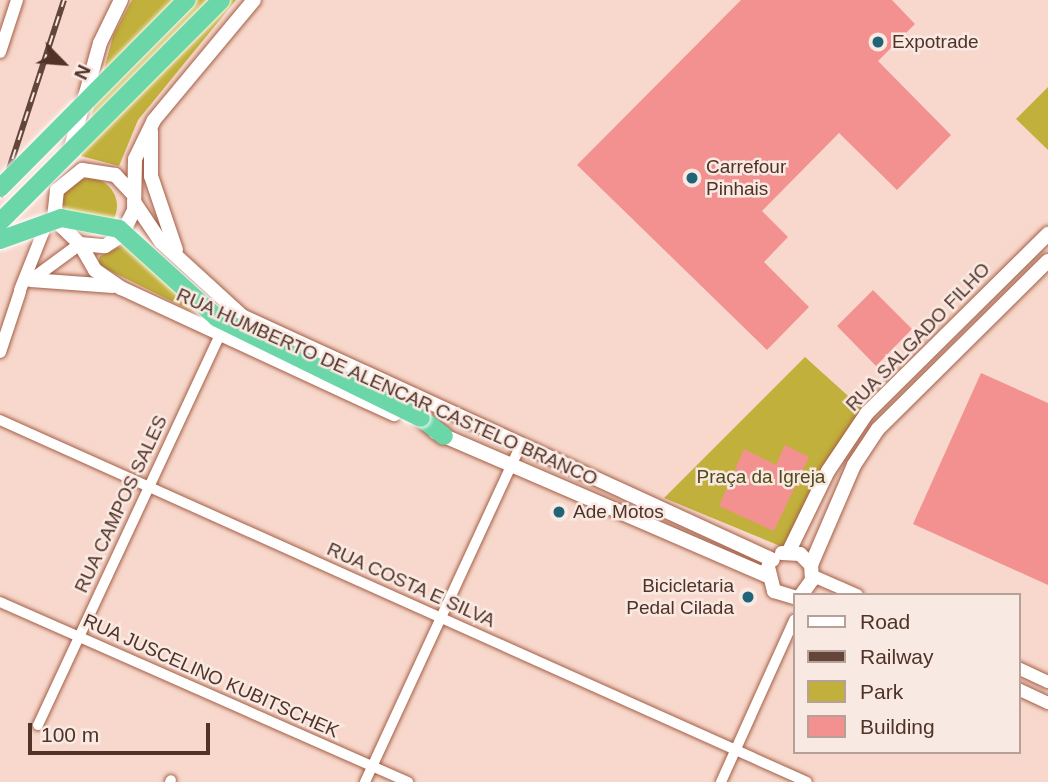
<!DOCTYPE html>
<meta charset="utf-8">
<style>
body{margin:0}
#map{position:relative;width:1048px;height:782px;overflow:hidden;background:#f8d8cc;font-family:Arial,sans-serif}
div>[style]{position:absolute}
.green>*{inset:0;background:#c1b03b}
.round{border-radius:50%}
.building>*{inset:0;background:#f39190}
.roads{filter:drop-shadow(0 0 2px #a45f46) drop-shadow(0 0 2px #a45f46)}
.minor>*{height:10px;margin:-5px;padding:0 5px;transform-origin:5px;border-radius:5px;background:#fff}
.tertiary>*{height:12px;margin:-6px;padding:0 6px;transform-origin:6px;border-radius:6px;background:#fff}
.secondary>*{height:14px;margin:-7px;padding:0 7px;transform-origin:7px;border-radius:7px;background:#fff}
.trunk>*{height:18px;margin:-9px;padding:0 9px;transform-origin:9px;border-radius:9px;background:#6bd6a8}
.rail>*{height:6px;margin-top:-3px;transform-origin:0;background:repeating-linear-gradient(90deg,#f9e9e3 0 10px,#64453a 0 20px);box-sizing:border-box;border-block:2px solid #64453a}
.bridges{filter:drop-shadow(0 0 2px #fff) drop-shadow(0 0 2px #fff)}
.trunk-bridge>*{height:18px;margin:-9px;padding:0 9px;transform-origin:9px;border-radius:9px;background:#6bd6a8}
.dots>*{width:19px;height:19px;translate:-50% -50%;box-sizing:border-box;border:4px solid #f9e9e3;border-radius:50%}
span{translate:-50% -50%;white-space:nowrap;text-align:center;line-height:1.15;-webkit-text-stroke:5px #f9e9e3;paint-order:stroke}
.poi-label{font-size:19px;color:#513227}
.left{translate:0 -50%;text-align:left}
.right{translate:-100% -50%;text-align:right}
.street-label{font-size:19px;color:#513227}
.park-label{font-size:19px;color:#534b17}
.legend{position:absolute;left:793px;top:593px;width:228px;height:161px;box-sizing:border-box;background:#f9e9e3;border:2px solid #b6a098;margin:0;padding:9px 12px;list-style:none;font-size:21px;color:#513227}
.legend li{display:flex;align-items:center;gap:14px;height:35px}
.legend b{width:35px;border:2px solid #b6a098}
.north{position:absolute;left:28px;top:28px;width:70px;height:70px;-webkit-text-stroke:5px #f9e9e3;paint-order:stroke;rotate:115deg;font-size:19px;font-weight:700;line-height:28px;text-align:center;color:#513227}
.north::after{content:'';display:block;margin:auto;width:24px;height:32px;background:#513227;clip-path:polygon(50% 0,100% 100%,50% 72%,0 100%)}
.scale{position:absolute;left:28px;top:723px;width:182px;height:32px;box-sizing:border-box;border:4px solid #513227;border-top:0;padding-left:9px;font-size:21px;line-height:24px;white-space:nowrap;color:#513227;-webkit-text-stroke:5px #f9e9e3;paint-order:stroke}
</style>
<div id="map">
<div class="green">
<i style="clip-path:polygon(132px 0,236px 0,138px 120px,119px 166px,81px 156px,113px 36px)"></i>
<i style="clip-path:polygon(1048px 87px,1048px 150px,1016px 119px)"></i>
<i class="round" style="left:61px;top:178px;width:56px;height:56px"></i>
<i style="clip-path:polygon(129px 243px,210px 320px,98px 265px,100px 256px)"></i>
<i style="clip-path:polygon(805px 357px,867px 413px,785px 548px,664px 498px)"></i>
</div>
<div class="building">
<i style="clip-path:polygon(741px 0,892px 0,915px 24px,878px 61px,951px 135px,897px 190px,839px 133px,762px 211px,788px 237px,764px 262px,809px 307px,767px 350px,577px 165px)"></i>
<i style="clip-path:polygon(873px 290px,912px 329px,876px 366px,837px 326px)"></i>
<i style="clip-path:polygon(981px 373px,1048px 403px,1048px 585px,913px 524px)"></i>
<i style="clip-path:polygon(785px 445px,809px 457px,774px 531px,719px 506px,744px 449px,776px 465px)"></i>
</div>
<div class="roads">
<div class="minor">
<i style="left:0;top:420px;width:884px;rotate:24.16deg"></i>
<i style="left:0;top:602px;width:446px;rotate:23.8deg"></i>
<i style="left:38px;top:725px;width:428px;rotate:-65deg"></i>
<i style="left:170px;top:782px;width:2px;rotate:-63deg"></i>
<i style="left:365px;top:782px;width:369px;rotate:-65.2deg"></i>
<i style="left:721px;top:782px;width:178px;rotate:-65.7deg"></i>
</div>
<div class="tertiary">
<i style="left:0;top:52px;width:55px;rotate:-71.9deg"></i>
<i style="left:31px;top:280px;width:61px;rotate:-36.3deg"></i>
<i style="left:20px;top:290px;width:73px;rotate:-68.3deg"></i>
<i style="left:0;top:352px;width:63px;rotate:-71.6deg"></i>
<i style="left:813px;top:576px;width:48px;rotate:23.4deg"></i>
<i style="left:1018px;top:668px;width:33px;rotate:25deg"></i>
<i style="left:1018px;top:689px;width:33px;rotate:25deg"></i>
</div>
<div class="secondary">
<i style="left:151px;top:131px;width:45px;rotate:90deg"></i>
<i style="left:151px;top:176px;width:78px;rotate:71.3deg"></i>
<i style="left:70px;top:151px;width:112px;rotate:-74.5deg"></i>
<i style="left:100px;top:43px;width:48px;rotate:-64deg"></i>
<i style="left:132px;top:193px;width:25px;rotate:-133deg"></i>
<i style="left:115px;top:175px;width:33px;rotate:-171deg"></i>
<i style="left:82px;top:170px;width:32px;rotate:141deg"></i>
<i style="left:57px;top:190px;width:29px;rotate:96deg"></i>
<i style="left:54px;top:219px;width:36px;rotate:44deg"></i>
<i style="left:80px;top:244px;width:25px;rotate:5deg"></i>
<i style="left:105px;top:246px;width:19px;rotate:-32deg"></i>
<i style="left:121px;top:236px;width:28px;rotate:-63deg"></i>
<i style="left:134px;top:211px;width:52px;rotate:-88.9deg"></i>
<i style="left:135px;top:159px;width:43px;rotate:-64deg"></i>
<i style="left:154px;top:120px;width:156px;rotate:-50.2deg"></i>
<i style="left:134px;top:202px;width:48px;rotate:56deg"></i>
<i style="left:161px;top:242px;width:110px;rotate:42.4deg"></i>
<i style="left:242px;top:316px;width:584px;rotate:24.68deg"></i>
<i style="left:80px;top:244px;width:30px;rotate:60deg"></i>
<i style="left:95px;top:270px;width:32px;rotate:35deg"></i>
<i style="left:121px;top:288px;width:301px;rotate:24.8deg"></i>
<i style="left:31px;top:280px;width:82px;rotate:4.2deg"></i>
<i style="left:435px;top:432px;width:362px;rotate:23.4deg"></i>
<i style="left:789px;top:551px;width:89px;rotate:-64deg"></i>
<i style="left:828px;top:471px;width:70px;rotate:-56.1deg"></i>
<i style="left:867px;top:413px;width:255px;rotate:-44.7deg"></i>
<i style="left:782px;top:553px;width:18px;rotate:3deg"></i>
<i style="left:800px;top:554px;width:16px;rotate:45deg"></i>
<i style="left:811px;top:565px;width:15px;rotate:86deg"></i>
<i style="left:812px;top:580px;width:19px;rotate:126deg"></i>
<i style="left:811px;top:565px;width:109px;rotate:-66.7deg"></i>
<i style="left:854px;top:465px;width:43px;rotate:-56.3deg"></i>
<i style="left:878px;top:429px;width:239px;rotate:-44.7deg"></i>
<i style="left:768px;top:567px;width:25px;rotate:76deg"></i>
<i style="left:774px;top:591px;width:21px;rotate:17deg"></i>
</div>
<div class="trunk">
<i style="left:421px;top:418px;width:29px;rotate:38deg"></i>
</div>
</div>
<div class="rail">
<i style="left:0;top:197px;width:207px;rotate:-72deg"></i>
</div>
<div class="bridges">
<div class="trunk-bridge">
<i style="left:0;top:188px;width:265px;rotate:-45.2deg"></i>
<i style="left:0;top:222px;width:313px;rotate:-45.1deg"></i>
<i style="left:0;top:240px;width:65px;rotate:-19.8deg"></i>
<i style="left:61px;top:218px;width:59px;rotate:10.7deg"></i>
<i style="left:119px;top:229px;width:132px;rotate:42.2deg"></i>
<i style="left:217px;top:318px;width:227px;rotate:26.1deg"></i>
</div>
</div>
<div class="dots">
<i style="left:878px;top:42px;background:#216377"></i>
<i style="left:692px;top:178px;background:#216377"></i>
<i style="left:559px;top:512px;background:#216377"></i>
<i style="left:748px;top:597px;background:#216377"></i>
</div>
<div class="poi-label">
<span class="left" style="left:892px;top:42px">Expotrade</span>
<span class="left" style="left:706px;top:178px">Carrefour<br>Pinhais</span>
<span class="left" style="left:573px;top:512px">Ade Motos</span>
<span class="right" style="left:734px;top:597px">Bicicletaria<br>Pedal Cilada</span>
</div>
<div class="street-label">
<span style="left:918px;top:337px;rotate:-46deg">RUA SALGADO FILHO</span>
<span style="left:387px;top:387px;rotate:24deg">RUA HUMBERTO DE ALENCAR CASTELO BRANCO</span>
<span style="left:121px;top:504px;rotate:-65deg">RUA CAMPOS SALES</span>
<span style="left:411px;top:585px;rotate:24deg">RUA COSTA E SILVA</span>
<span style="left:211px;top:676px;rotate:24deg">RUA JUSCELINO KUBITSCHEK</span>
</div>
<div class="park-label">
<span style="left:761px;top:477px">Praça da Igreja</span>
</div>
<ul class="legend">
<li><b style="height:9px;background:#fff"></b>Road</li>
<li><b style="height:9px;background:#64453a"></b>Railway</li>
<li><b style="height:19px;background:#c1b03b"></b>Park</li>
<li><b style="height:19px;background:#f39190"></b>Building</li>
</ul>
<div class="north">N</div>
<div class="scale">100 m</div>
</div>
